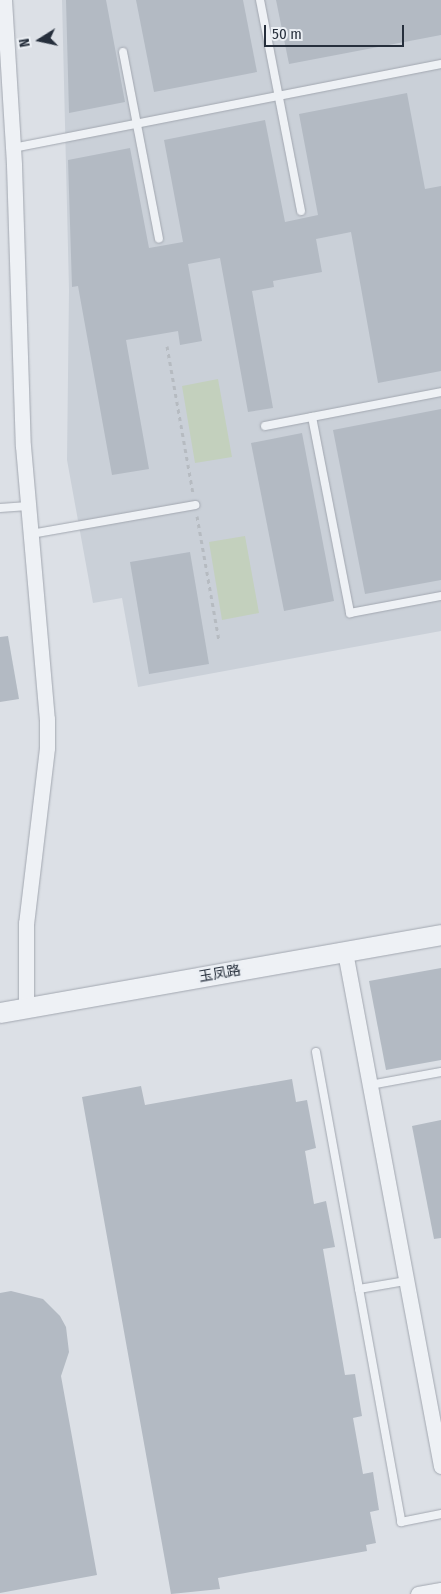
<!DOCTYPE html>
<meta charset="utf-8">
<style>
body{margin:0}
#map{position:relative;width:441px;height:1594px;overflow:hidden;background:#dce0e6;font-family:"Fira Sans Condensed","Noto Sans SC",sans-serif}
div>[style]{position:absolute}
.built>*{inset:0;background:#cad0d8}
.green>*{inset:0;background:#c3d0bd}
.building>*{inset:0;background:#b3bac3}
.path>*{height:3px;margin-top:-1.5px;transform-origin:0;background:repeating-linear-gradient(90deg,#b6bbc1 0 4px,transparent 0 8px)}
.roads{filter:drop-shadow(0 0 1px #a2a7b0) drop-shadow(0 0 1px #a2a7b0)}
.service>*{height:8px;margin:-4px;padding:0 4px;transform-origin:4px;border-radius:4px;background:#eef1f5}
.minor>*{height:15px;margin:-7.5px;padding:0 7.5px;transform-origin:7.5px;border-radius:7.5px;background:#eef1f5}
.tertiary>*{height:20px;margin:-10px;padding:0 10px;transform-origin:10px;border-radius:10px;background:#eef1f5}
span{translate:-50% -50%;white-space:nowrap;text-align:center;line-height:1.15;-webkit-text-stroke:4.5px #ebeff4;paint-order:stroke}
.street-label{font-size:14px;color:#262f3c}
.north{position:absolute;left:15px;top:15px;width:50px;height:50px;-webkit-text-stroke:4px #ebeff4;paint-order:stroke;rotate:260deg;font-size:14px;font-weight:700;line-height:20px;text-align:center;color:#262f3c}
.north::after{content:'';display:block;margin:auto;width:18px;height:22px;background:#262f3c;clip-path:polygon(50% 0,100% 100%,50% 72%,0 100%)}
.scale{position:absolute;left:264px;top:25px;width:140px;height:22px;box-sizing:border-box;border:2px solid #262f3c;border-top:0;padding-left:6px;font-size:15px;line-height:18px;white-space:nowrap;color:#262f3c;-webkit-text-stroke:4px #ebeff4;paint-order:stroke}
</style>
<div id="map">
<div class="built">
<i style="clip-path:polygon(62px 0,441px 0,441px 631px,138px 687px,122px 598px,93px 603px,67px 460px,69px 290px)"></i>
</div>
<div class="green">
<i style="clip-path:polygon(218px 379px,232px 457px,195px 463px,182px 386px)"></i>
<i style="clip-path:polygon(245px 536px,259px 613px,222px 620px,209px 542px)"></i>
</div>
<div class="building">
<i style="clip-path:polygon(66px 0,106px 0,125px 102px,69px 113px)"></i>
<i style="clip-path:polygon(136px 0,243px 0,257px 72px,154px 92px)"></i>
<i style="clip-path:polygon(276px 0,441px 0,441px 35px,289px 64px)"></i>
<i style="clip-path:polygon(407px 93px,425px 189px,441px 186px,441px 371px,378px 383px,351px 232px,316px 239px,322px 272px,273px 281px,274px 287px,252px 291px,273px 408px,248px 412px,220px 258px,188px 264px,202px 341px,180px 345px,178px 331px,126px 340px,149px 469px,112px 475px,78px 286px,72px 287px,68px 160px,130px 148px,149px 248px,183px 242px,164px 140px,265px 120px,285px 222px,318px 215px,299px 114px)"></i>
<i style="clip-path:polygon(441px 409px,441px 580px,365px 594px,333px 430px)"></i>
<i style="clip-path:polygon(302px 433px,334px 601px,284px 611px,251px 443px)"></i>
<i style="clip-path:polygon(190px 552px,209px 664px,149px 674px,130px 562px)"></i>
<i style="clip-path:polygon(8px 636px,19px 699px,0 702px,0 637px)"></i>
<i style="clip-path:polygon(441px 968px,441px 1060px,386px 1070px,369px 981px)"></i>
<i style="clip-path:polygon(292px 1079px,296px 1102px,307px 1100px,316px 1148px,305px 1151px,314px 1204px,326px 1201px,335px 1247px,323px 1249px,345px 1375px,355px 1374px,362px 1416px,353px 1418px,363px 1474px,373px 1472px,379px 1510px,370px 1512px,376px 1543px,366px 1545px,367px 1551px,218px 1578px,220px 1589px,171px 1594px,82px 1097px,141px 1086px,145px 1105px)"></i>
<i style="clip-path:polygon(441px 1120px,441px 1238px,434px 1239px,412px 1126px)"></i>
<i style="clip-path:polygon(11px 1291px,43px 1299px,60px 1316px,66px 1327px,69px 1352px,61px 1376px,97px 1575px,0 1593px,0 1293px)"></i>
</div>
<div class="path">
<i style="left:167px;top:346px;width:149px;rotate:80deg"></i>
<i style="left:197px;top:516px;width:127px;rotate:80deg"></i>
</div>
<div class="roads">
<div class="service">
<i style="left:260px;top:0;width:215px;rotate:79deg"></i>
<i style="left:123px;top:52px;width:190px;rotate:79.1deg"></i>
<i style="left:13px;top:148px;width:436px;rotate:-11.1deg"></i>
<i style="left:312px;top:417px;width:200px;rotate:79deg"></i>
<i style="left:350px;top:613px;width:93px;rotate:-10.6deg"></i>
<i style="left:265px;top:426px;width:179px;rotate:-10.9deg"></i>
<i style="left:0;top:508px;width:28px;rotate:-4deg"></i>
<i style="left:31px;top:534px;width:167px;rotate:-10deg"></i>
<i style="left:316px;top:1052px;width:478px;rotate:79.7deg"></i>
<i style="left:401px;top:1522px;width:41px;rotate:-11.3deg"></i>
<i style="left:370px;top:1085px;width:72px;rotate:-10.4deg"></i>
<i style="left:359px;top:1289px;width:48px;rotate:-9.7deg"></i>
</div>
<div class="minor">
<i style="left:4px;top:0;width:165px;rotate:86.5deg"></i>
<i style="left:14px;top:165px;width:281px;rotate:88.2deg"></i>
<i style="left:23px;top:446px;width:274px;rotate:85deg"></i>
<i style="left:47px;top:719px;width:29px;rotate:90deg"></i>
<i style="left:47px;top:748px;width:176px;rotate:96.8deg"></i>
<i style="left:26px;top:923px;width:86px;rotate:90deg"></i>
<i style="left:345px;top:952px;width:523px;rotate:79.42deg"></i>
<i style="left:418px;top:1594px;width:23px;rotate:-10deg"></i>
</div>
<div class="tertiary">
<i style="left:0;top:1013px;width:448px;rotate:-10deg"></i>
</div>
</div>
<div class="street-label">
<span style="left:220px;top:974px;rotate:-10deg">玉凤路</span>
</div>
<div class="north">N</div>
<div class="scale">50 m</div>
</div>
